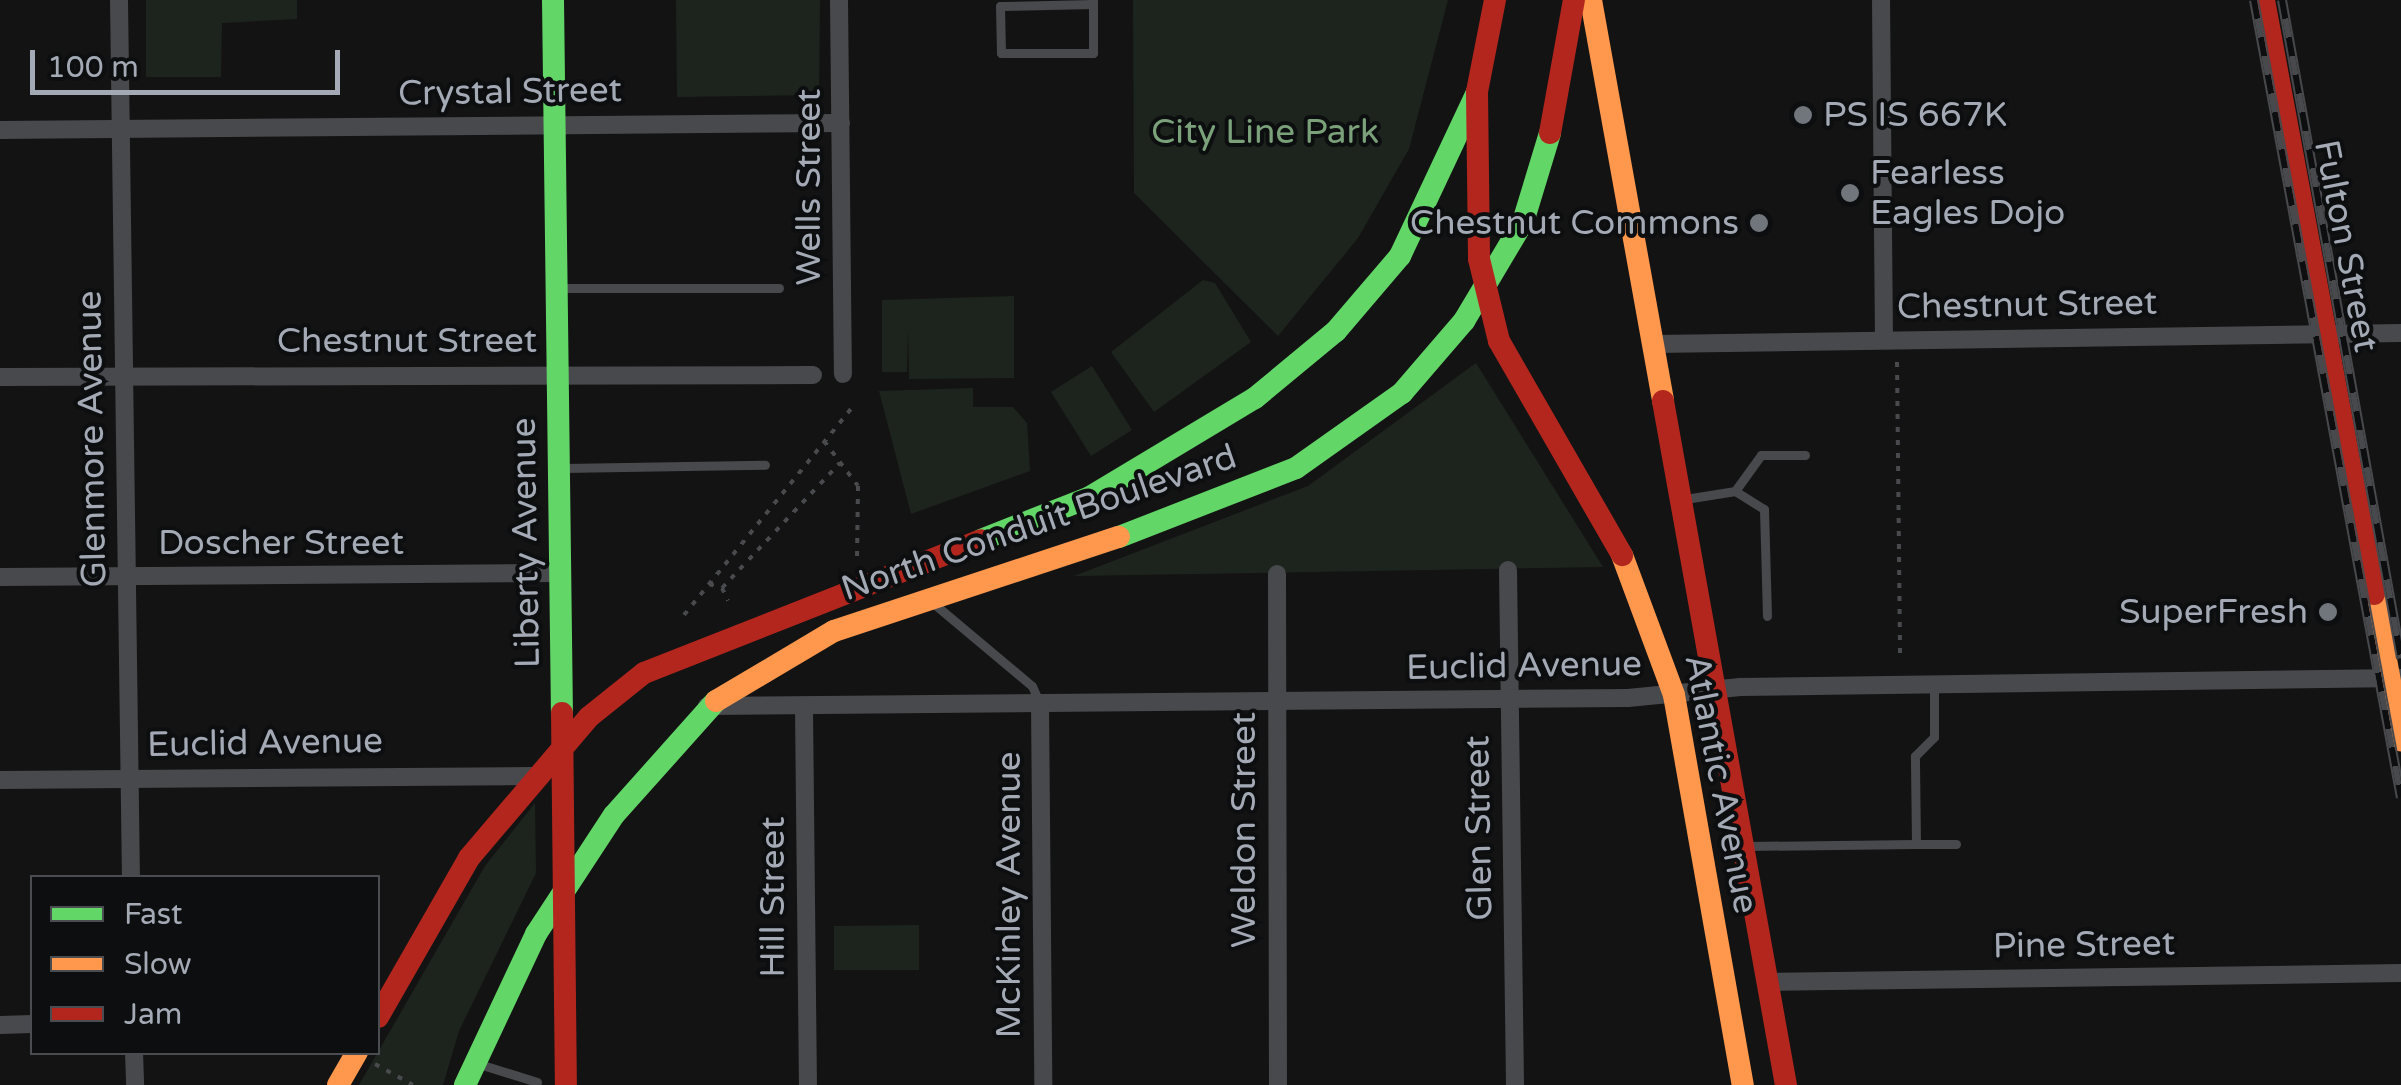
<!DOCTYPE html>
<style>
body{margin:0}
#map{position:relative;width:2401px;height:1085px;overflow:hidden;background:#131313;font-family:"Varela Round",sans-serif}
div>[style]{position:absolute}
.green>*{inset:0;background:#1d241d}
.path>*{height:4px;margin-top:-2px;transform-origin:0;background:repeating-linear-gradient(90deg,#494a4e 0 5px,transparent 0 13px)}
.lane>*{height:9px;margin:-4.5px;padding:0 4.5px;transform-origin:4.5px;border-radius:4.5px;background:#47494c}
.street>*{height:18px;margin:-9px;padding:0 9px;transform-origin:9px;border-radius:9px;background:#47494c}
.fast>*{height:22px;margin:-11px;padding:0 11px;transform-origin:11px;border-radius:11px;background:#63d668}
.slow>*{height:22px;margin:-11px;padding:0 11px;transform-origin:11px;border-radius:11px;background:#ff974d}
.jam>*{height:22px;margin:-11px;padding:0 11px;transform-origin:11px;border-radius:11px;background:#b3261e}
.rail>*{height:10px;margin-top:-5px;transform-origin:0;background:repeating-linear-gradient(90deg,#0d0e0f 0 19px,#48494c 0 38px);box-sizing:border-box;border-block:2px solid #48494c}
.dots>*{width:28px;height:28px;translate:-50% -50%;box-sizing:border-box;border:5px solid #0d0e0f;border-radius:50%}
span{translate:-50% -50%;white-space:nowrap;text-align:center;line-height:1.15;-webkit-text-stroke:8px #0d0e0f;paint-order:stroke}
.street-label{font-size:35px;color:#a3aab5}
.poi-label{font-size:35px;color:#a3aab5}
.left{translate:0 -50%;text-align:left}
.right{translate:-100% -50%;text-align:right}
.park-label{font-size:35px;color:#7aa17a}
.legend{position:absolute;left:30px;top:875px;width:350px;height:180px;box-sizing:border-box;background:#0d0e0f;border:2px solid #494c51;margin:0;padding:12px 18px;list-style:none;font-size:30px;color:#a3aab5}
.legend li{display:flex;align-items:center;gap:20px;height:50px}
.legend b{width:50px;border:2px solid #494c51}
.scale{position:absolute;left:30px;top:50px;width:310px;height:45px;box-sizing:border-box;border:5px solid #a3aab5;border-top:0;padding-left:12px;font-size:30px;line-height:35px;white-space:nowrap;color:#a3aab5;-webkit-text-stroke:8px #0d0e0f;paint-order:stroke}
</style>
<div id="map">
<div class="green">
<i style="clip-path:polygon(146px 0,297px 0,297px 19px,222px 23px,221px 77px,146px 77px)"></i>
<i style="clip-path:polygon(676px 0,820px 0,819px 95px,677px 97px)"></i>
<i style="clip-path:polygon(1133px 0,1448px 0,1409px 149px,1358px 238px,1278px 336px,1134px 193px)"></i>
<i style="clip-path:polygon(1203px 280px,1215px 283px,1251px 342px,1154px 412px,1111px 352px)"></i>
<i style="clip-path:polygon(1014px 296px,1014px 378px,909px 379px,908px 329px,907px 372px,882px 372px,882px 300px)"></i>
<i style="clip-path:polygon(1476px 363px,1603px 567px,1074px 576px,1308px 486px)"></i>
<i style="clip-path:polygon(1092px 366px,1132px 430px,1091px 456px,1051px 392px)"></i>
<i style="clip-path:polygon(973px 388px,973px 407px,1013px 407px,1027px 423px,1030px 471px,911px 514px,879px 391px)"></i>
<i style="clip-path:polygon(535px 803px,536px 873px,459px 1031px,443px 1085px,359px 1085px,485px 866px)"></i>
<i style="clip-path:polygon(919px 925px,919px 970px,834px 970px,834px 926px)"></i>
</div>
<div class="path">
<i style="left:1897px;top:362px;width:298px;rotate:89.4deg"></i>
<i style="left:824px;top:441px;width:56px;rotate:52.9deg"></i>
<i style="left:858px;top:486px;width:70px;rotate:90.8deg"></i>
<i style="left:709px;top:584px;width:14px;rotate:17deg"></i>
<i style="left:722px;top:588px;width:172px;rotate:-46.7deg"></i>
<i style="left:722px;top:588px;width:14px;rotate:65deg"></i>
<i style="left:684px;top:615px;width:270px;rotate:-51deg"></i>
<i style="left:375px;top:1064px;width:43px;rotate:28.9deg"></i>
</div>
<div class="lane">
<i style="left:1093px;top:0;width:53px;rotate:90deg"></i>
<i style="left:1093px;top:53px;width:92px;rotate:180deg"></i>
<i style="left:1001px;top:53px;width:47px;rotate:-91.2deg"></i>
<i style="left:1000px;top:6px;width:93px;rotate:-1.2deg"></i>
<i style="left:558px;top:288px;width:221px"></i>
<i style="left:563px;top:468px;width:202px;rotate:-0.9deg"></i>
<i style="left:1735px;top:491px;width:44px;rotate:-54.2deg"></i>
<i style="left:1761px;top:455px;width:44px"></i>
<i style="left:1685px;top:499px;width:51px;rotate:-9.1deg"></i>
<i style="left:1735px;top:491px;width:34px;rotate:32deg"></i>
<i style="left:1764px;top:509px;width:107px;rotate:88.4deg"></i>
<i style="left:933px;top:603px;width:129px;rotate:40deg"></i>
<i style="left:1032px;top:686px;width:20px;rotate:66deg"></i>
<i style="left:1916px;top:844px;width:40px"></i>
<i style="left:1747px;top:846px;width:169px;rotate:-0.7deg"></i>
<i style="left:1916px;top:844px;width:88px;rotate:-90.7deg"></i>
<i style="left:1915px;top:756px;width:27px;rotate:-45deg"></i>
<i style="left:1934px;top:737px;width:53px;rotate:-90deg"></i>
<i style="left:476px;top:1063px;width:64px;rotate:17.3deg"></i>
</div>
<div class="street">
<i style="left:119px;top:0;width:878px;rotate:89.22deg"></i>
<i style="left:839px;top:0;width:374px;rotate:89.4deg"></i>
<i style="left:1881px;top:0;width:340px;rotate:89.5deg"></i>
<i style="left:0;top:130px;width:841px;rotate:-0.48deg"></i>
<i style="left:1655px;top:344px;width:746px;rotate:-0.84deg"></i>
<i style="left:0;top:377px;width:813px;rotate:-0.14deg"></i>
<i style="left:1508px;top:570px;width:515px;rotate:89.22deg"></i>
<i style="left:1277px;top:574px;width:511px;rotate:89.89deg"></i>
<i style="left:0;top:577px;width:562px;rotate:-0.41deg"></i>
<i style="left:1040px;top:704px;width:381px;rotate:89.5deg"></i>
<i style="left:707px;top:706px;width:921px;rotate:-0.5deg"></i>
<i style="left:1628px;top:698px;width:113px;rotate:-5.6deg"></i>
<i style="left:1740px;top:687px;width:661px;rotate:-0.78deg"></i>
<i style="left:804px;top:708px;width:377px;rotate:89.4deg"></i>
<i style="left:0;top:780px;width:531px;rotate:-0.43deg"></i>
<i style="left:1767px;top:982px;width:634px;rotate:-0.81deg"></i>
<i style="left:0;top:1025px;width:32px;rotate:-2deg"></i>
<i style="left:134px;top:1052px;width:33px;rotate:88deg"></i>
</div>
<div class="fast">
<i style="left:553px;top:0;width:713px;rotate:89.28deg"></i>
<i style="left:1119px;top:537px;width:190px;rotate:-21.3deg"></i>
<i style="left:1296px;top:468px;width:130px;rotate:-35.3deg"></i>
<i style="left:1402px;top:393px;width:95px;rotate:-49.3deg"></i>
<i style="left:1464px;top:321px;width:115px;rotate:-59.2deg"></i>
<i style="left:1523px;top:222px;width:93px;rotate:-73.1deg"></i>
<i style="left:981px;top:540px;width:117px;rotate:-21.5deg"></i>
<i style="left:1090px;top:497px;width:192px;rotate:-31deg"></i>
<i style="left:1255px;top:398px;width:105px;rotate:-39.6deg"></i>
<i style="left:1336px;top:331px;width:99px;rotate:-49.5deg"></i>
<i style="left:1400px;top:256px;width:181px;rotate:-64.8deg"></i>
<i style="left:465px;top:1085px;width:167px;rotate:-64.8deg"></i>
<i style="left:536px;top:934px;width:142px;rotate:-56.8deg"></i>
<i style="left:614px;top:815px;width:153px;rotate:-48.2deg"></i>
</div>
<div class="slow">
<i style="left:1591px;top:0;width:407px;rotate:79.8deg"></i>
<i style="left:1622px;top:555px;width:149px;rotate:69.6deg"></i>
<i style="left:1674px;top:695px;width:396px;rotate:80deg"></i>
<i style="left:2374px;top:594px;width:149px;rotate:79.6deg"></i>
<i style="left:716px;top:701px;width:137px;rotate:-30.7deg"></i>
<i style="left:834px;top:631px;width:300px;rotate:-18.3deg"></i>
<i style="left:338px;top:1085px;width:38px;rotate:-60deg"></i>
</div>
<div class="jam">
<i style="left:1495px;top:0;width:94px;rotate:101.1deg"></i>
<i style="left:1477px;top:92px;width:167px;rotate:89.3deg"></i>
<i style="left:1479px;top:259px;width:84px;rotate:76.3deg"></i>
<i style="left:1499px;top:341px;width:247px;rotate:60.1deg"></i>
<i style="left:2264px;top:0;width:604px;rotate:79.51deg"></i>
<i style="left:1550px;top:133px;width:135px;rotate:-79.8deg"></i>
<i style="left:1663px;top:401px;width:695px;rotate:79.81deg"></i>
<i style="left:562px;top:713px;width:372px;rotate:89.4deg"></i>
<i style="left:378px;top:1017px;width:183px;rotate:-60.2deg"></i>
<i style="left:469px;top:858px;width:185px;rotate:-49.6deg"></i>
<i style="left:589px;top:717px;width:70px;rotate:-38.7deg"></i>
<i style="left:644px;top:673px;width:362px;rotate:-21.5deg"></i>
</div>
<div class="rail">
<i style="left:2254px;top:0;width:811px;rotate:79.56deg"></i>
<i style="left:2282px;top:0;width:669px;rotate:79.75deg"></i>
</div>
<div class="dots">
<i style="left:1803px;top:115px;background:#71757c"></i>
<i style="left:1850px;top:193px;background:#71757c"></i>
<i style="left:1759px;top:223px;background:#71757c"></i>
<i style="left:2328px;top:612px;background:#71757c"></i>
</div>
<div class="street-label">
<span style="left:510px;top:92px;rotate:-1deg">Crystal Street</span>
<span style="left:809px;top:187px;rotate:-90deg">Wells Street</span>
<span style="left:2346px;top:246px;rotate:79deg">Fulton Street</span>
<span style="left:2027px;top:305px;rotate:-1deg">Chestnut Street</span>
<span style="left:407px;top:341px">Chestnut Street</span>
<span style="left:92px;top:439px;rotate:-91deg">Glenmore Avenue</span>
<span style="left:1039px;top:523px;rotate:-19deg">North Conduit Boulevard</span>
<span style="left:281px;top:543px">Doscher Street</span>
<span style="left:526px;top:543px;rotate:-91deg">Liberty Avenue</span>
<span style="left:1524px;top:666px;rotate:-1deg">Euclid Avenue</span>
<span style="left:265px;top:743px;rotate:-1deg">Euclid Avenue</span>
<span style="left:1721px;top:784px;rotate:79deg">Atlantic Avenue</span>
<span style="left:1479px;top:828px;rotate:-91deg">Glen Street</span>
<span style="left:1244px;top:830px;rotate:-90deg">Weldon Street</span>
<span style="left:1009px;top:895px;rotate:-90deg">McKinley Avenue</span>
<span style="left:773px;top:897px;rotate:-90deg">Hill Street</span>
<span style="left:2084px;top:945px;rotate:-1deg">Pine Street</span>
</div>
<div class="poi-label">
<span class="left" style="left:1823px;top:115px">PS IS 667K</span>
<span class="left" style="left:1870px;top:193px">Fearless<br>Eagles Dojo</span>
<span class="right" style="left:1739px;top:223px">Chestnut Commons</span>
<span class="right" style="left:2308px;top:612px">SuperFresh</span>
</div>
<div class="park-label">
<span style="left:1265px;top:132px">City Line Park</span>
</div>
<ul class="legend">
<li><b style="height:12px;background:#63d668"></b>Fast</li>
<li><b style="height:12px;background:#ff974d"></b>Slow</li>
<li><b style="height:12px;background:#b3261e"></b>Jam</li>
</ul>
<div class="scale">100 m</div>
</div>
